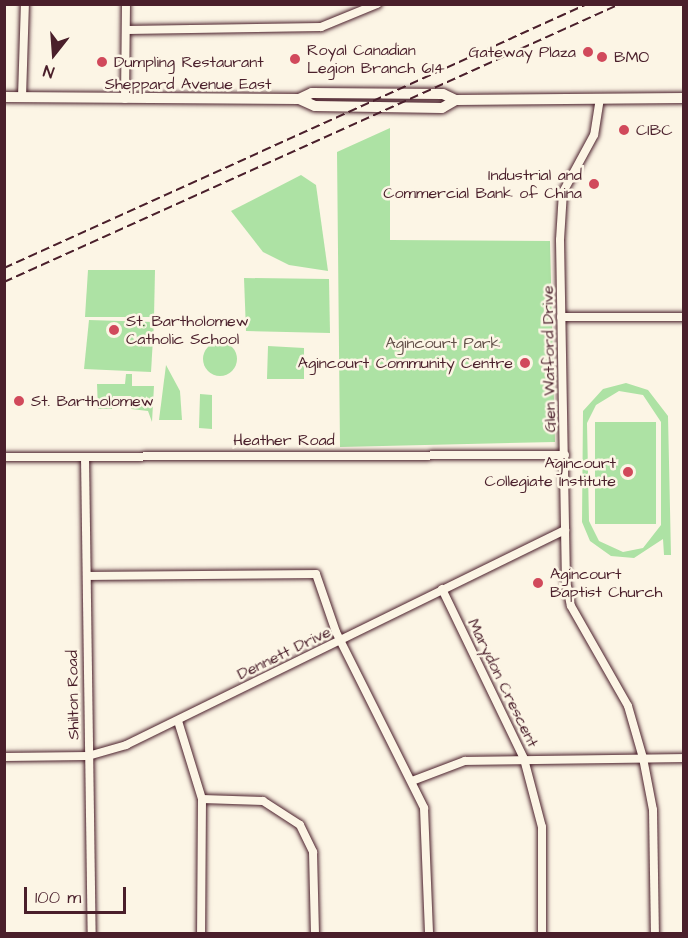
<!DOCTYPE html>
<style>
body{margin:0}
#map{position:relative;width:688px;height:938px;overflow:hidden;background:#fcf5e5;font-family:"Architects Daughter",sans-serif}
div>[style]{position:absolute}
.green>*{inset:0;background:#ade2a4}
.round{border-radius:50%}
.roads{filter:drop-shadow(0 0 2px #4a1f2b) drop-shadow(0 0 2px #4a1f2b)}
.minor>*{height:8px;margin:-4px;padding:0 4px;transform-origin:4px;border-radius:4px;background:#fcf5e5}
.secondary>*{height:10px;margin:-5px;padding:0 5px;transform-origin:5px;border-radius:5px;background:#fcf5e5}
.rail>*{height:2px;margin-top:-1px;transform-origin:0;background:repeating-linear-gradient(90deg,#4a1f2b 0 9px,transparent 0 13.5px)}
.dots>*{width:16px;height:16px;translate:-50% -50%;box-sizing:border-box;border:3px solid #fcf5e5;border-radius:50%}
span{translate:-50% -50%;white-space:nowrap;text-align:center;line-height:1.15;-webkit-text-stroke:5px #fcf5e5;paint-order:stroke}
.poi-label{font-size:16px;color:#4a1f2b}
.left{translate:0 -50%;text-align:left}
.right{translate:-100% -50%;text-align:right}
.street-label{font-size:16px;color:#4a1f2b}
.park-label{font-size:16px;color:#635049}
.frame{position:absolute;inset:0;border:6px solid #4a1f2b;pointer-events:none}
.north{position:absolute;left:24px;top:24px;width:60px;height:60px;-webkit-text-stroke:4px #fcf5e5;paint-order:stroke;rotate:197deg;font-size:16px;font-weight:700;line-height:24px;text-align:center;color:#4a1f2b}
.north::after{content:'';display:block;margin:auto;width:21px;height:27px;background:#4a1f2b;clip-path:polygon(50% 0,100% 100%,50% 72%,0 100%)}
.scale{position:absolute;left:24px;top:887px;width:102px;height:27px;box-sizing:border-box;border:3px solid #4a1f2b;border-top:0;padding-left:8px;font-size:18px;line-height:21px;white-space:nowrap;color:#4a1f2b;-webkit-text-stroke:4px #fcf5e5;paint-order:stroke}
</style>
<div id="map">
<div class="green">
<i style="clip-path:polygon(390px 128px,390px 240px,550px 241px,555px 442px,340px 447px,337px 152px)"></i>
<i style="clip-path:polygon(301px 175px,316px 185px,328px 271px,289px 265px,263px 252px,231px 211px)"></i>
<i style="clip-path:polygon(88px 270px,155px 270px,154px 317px,85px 317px)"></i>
<i style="clip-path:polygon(244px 278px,329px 279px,330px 333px,246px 331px)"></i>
<i style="clip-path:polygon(89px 320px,154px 322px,151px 372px,84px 369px)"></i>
<i class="round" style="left:203px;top:342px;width:34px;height:34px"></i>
<i style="clip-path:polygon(268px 346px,304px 348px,304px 379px,267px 379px)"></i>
<i style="clip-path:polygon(166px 365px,180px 391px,182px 420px,159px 420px)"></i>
<i style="clip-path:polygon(126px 374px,132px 374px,132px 386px,154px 386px,152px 422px,148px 411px,131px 409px,131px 396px,113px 396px,112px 409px,98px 409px,97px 384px,125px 384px)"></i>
<i style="clip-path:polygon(evenodd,626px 383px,648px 390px,668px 416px,671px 555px,664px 555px,663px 539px,634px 558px,611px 556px,590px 541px,582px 522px,583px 411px,603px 389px,626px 383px,619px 391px,643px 395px,661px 422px,661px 525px,643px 548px,623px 552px,599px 541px,589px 521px,587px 423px,596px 405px,619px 391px)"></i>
<i style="clip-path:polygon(200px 394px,212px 395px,212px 429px,199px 428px)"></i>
<i style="clip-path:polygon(595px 422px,656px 422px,656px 524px,595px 524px)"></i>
</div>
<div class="roads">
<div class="minor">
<i style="left:127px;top:30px;width:194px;rotate:-0.9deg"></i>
<i style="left:321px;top:27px;width:61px;rotate:-22.3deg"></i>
<i style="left:22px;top:97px;width:93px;rotate:-88.2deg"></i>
<i style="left:600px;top:98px;width:37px;rotate:99deg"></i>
<i style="left:594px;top:135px;width:65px;rotate:118.5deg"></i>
<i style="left:563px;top:192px;width:48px;rotate:93.6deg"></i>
<i style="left:560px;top:240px;width:341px;rotate:89deg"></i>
<i style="left:566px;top:581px;width:25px;rotate:79deg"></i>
<i style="left:571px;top:606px;width:115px;rotate:60.3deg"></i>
<i style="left:628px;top:706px;width:54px;rotate:73.9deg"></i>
<i style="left:643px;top:758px;width:53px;rotate:79.1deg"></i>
<i style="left:653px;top:810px;width:124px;rotate:89.1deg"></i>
<i style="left:125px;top:99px;width:95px;rotate:-89.4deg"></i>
<i style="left:561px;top:317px;width:123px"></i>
<i style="left:4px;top:457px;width:561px;rotate:-0.2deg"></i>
<i style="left:85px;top:457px;width:477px;rotate:89.2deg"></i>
<i style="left:87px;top:576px;width:229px;rotate:-0.5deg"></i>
<i style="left:316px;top:574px;width:61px;rotate:71deg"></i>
<i style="left:336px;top:632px;width:197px;rotate:63.4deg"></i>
<i style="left:424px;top:808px;width:126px;rotate:87.7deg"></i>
<i style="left:442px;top:589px;width:189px;rotate:64.2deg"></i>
<i style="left:524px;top:759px;width:70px;rotate:75.2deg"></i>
<i style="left:542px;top:827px;width:107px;rotate:90deg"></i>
<i style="left:178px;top:721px;width:82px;rotate:72.9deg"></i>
<i style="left:202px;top:799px;width:135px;rotate:90.4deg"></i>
<i style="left:4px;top:757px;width:84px;rotate:-0.7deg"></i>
<i style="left:88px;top:756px;width:40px;rotate:-16deg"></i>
<i style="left:126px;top:745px;width:489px;rotate:-26.1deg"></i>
<i style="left:412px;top:781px;width:57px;rotate:-20.7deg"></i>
<i style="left:465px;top:761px;width:219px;rotate:-0.8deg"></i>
<i style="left:202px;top:799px;width:61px;rotate:1.9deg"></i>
<i style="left:263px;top:801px;width:44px;rotate:33deg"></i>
<i style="left:300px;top:825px;width:30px;rotate:64deg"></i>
<i style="left:313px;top:852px;width:82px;rotate:88.6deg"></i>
</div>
<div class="secondary">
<i style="left:4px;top:97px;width:295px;rotate:0.4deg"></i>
<i style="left:299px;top:99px;width:17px;rotate:24deg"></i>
<i style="left:315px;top:106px;width:127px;rotate:0.9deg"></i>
<i style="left:442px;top:108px;width:16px;rotate:-30deg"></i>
<i style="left:299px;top:99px;width:14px;rotate:-25deg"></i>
<i style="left:312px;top:93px;width:131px;rotate:0.4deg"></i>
<i style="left:443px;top:94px;width:14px;rotate:25deg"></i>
<i style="left:456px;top:100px;width:228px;rotate:-0.5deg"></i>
</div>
</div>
<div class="rail">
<i style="left:4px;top:268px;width:640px;rotate:-24.36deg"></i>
<i style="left:4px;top:282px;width:676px;rotate:-24.29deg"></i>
</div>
<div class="dots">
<i style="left:588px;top:52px;background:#d1495b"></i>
<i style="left:602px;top:57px;background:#d1495b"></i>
<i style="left:295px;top:59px;background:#d1495b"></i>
<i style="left:102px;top:62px;background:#d1495b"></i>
<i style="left:624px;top:130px;background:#d1495b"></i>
<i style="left:594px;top:184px;background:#d1495b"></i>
<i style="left:114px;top:330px;background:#d1495b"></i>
<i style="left:525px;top:363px;background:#d1495b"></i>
<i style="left:19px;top:401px;background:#d1495b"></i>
<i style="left:628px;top:472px;background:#d1495b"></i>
<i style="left:538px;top:583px;background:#d1495b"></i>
</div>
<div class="poi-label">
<span class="left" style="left:307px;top:59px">Royal Canadian<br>Legion Branch 614</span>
<span class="right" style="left:576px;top:52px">Gateway Plaza</span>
<span class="left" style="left:614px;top:57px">BMO</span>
<span class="left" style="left:114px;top:62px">Dumpling Restaurant</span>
<span class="left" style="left:636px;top:130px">CIBC</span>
<span class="right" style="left:582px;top:184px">Industrial and<br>Commercial Bank of China</span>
<span class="left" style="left:126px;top:330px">St. Bartholomew<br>Catholic School</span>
<span class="right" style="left:513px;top:363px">Agincourt Community Centre</span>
<span class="left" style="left:31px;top:401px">St. Bartholomew</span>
<span class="right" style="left:616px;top:472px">Agincourt<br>Collegiate Institute</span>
<span class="left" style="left:550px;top:583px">Agincourt<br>Baptist Church</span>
</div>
<div class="street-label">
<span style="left:188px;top:84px">Sheppard Avenue East</span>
<span style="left:549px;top:359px;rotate:-91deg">Glen Watford Drive</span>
<span style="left:284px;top:440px">Heather Road</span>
<span style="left:284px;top:653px;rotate:-26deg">Dennett Drive</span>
<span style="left:503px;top:683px;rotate:64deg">Marydon Crescent</span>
<span style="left:73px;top:695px;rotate:-91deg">Shilton Road</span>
</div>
<div class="park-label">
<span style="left:443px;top:343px">Agincourt Park</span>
</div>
<div class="frame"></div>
<div class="north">N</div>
<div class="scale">100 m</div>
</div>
